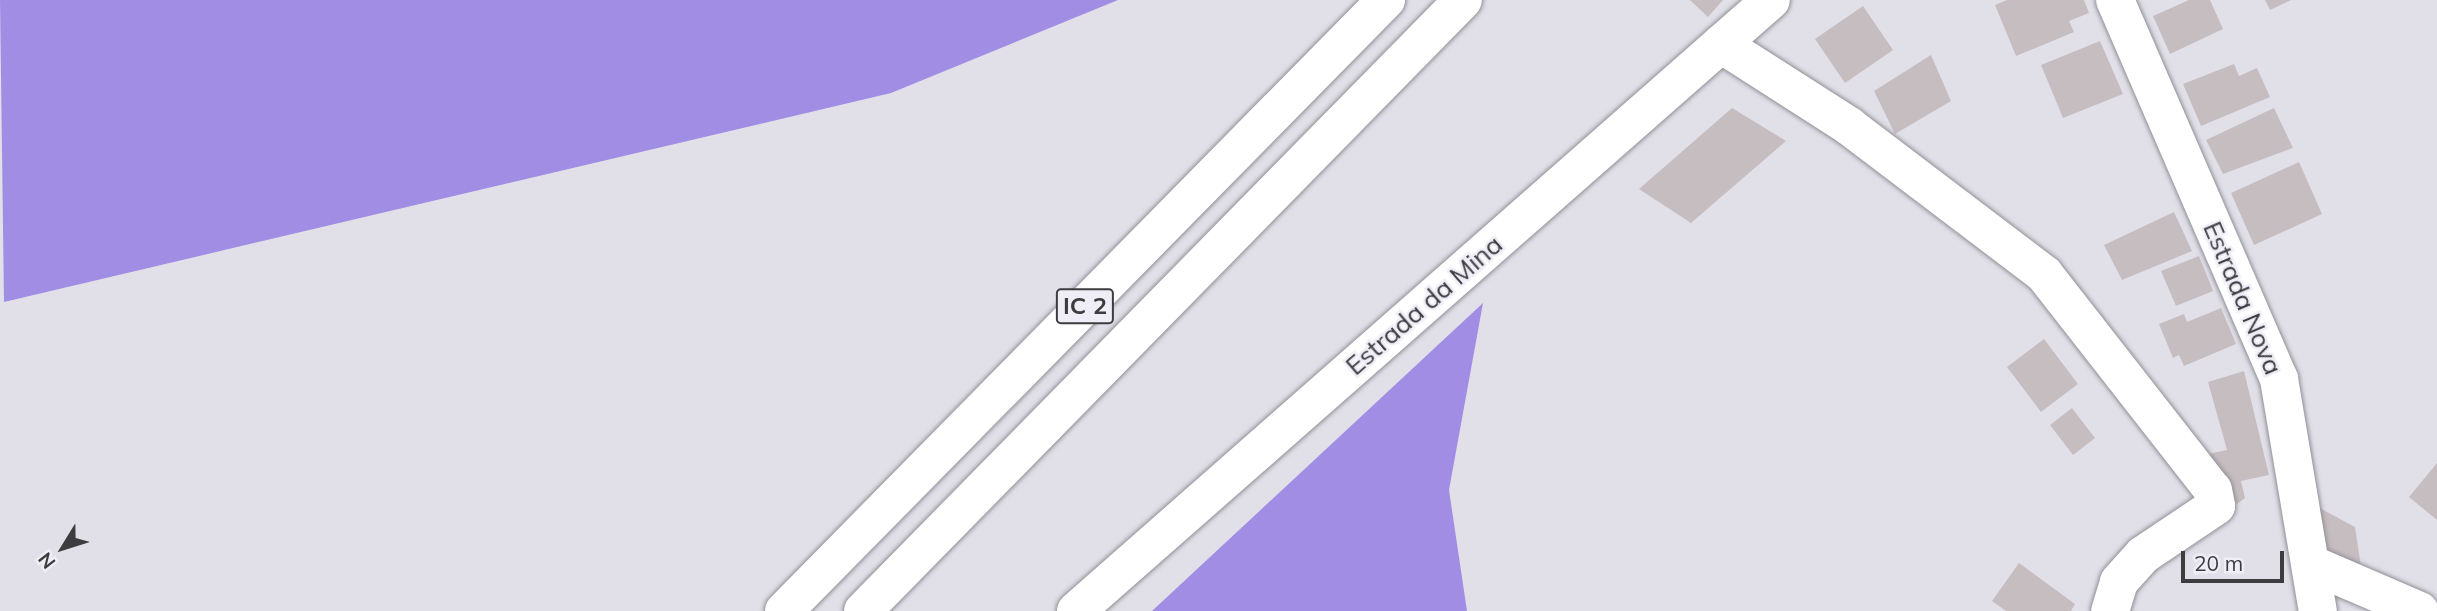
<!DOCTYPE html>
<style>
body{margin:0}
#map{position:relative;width:2437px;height:611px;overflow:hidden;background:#e1e0e8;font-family:Mulish,sans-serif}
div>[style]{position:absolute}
.forest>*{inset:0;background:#a18de4}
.building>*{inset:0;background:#c6bdc1}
.roads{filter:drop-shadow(0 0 2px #918f97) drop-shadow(0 0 2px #918f97)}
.minor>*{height:38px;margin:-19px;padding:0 19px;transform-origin:19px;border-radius:19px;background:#fff}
.highway>*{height:38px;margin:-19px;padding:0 19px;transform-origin:19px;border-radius:19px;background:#fff}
span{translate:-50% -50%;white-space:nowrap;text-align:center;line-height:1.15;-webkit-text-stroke:5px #efedf6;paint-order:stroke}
.shield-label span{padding:2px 5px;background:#efedf6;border:2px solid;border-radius:5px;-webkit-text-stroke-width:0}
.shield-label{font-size:24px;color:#3d3c3f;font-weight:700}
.street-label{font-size:26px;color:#3d3c3f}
.north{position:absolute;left:28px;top:513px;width:70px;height:70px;-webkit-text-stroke:5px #efedf6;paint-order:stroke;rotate:232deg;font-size:19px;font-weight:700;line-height:28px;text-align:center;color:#3d3c3f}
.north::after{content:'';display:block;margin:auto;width:24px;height:32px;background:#3d3c3f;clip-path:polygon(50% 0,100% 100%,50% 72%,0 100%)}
.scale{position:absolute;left:2181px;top:551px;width:103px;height:32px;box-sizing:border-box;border:4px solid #3d3c3f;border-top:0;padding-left:9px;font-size:21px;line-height:24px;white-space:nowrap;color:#3d3c3f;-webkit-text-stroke:5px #efedf6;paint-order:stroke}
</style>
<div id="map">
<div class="forest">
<i style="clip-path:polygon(0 0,1118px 0,891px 93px,4px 302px)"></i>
<i style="clip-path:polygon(1483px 303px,1449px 490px,1467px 611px,1152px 611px)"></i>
</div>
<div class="building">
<i style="clip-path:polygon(1690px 0,1723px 0,1708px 17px)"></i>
<i style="clip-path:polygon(2007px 0,2084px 0,2089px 13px,2069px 21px,2074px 32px,2016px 56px,1995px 5px)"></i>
<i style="clip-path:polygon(2189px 0,2210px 0,2223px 29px,2170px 54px,2153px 16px)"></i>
<i style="clip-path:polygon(2265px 0,2291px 0,2270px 10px)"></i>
<i style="clip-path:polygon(1863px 6px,1893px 50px,1845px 83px,1815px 39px)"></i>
<i style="clip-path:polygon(2100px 41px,2123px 94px,2063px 118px,2041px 65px)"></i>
<i style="clip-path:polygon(1931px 55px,1951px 101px,1895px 134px,1874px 91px)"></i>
<i style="clip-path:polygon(2234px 64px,2239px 76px,2257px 68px,2270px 97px,2201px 126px,2183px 84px)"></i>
<i style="clip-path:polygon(1732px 108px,1786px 141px,1691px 223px,1639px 189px)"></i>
<i style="clip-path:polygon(2274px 108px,2293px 148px,2223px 174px,2206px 140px)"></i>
<i style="clip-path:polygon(2299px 162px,2322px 214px,2254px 245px,2231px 193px)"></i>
<i style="clip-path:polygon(2174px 212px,2192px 251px,2122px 280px,2104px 245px)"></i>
<i style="clip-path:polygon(2199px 256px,2213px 291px,2176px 306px,2161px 271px)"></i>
<i style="clip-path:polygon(2221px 308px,2236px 344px,2184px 366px,2179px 355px,2173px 358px,2159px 324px,2184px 314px,2187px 322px)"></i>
<i style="clip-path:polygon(2044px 339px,2078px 384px,2041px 412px,2007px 367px)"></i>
<i style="clip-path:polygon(2244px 371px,2269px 475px,2241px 481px,2245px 498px,2237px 504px,2199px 456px,2227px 450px,2208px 382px)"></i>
<i style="clip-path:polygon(2072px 408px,2095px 438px,2073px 455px,2050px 425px)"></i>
<i style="clip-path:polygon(2437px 463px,2437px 520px,2409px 497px)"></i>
<i style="clip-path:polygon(2312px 504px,2355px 527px,2362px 573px,2319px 549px)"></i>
<i style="clip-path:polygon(2019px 563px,2075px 604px,2071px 611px,2006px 611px,1992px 601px)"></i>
</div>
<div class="roads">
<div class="minor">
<i style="left:2115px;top:0;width:413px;rotate:66.6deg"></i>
<i style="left:2279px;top:379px;width:235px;rotate:80.5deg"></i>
<i style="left:1721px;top:44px;width:152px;rotate:32.6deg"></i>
<i style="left:1849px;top:126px;width:245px;rotate:37.2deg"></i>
<i style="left:2044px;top:274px;width:274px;rotate:52deg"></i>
<i style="left:2213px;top:490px;width:16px;rotate:79deg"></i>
<i style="left:2216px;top:506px;width:88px;rotate:146.1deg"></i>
<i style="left:2143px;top:555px;width:36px;rotate:132deg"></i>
<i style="left:2119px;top:582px;width:30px;rotate:107deg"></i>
<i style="left:2313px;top:565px;width:116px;rotate:23.3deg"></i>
<i style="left:1076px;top:611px;width:925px;rotate:-41.32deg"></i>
</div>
<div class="highway">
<i style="left:784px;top:611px;width:858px;rotate:-45.43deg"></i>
<i style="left:863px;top:611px;width:856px;rotate:-45.52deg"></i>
</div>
</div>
<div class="shield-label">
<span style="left:1085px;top:306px">IC 2</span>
</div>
<div class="street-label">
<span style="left:2243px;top:298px;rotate:67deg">Estrada Nova</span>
<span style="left:1424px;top:305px;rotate:-41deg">Estrada da Mina</span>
</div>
<div class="north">N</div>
<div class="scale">20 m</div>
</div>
